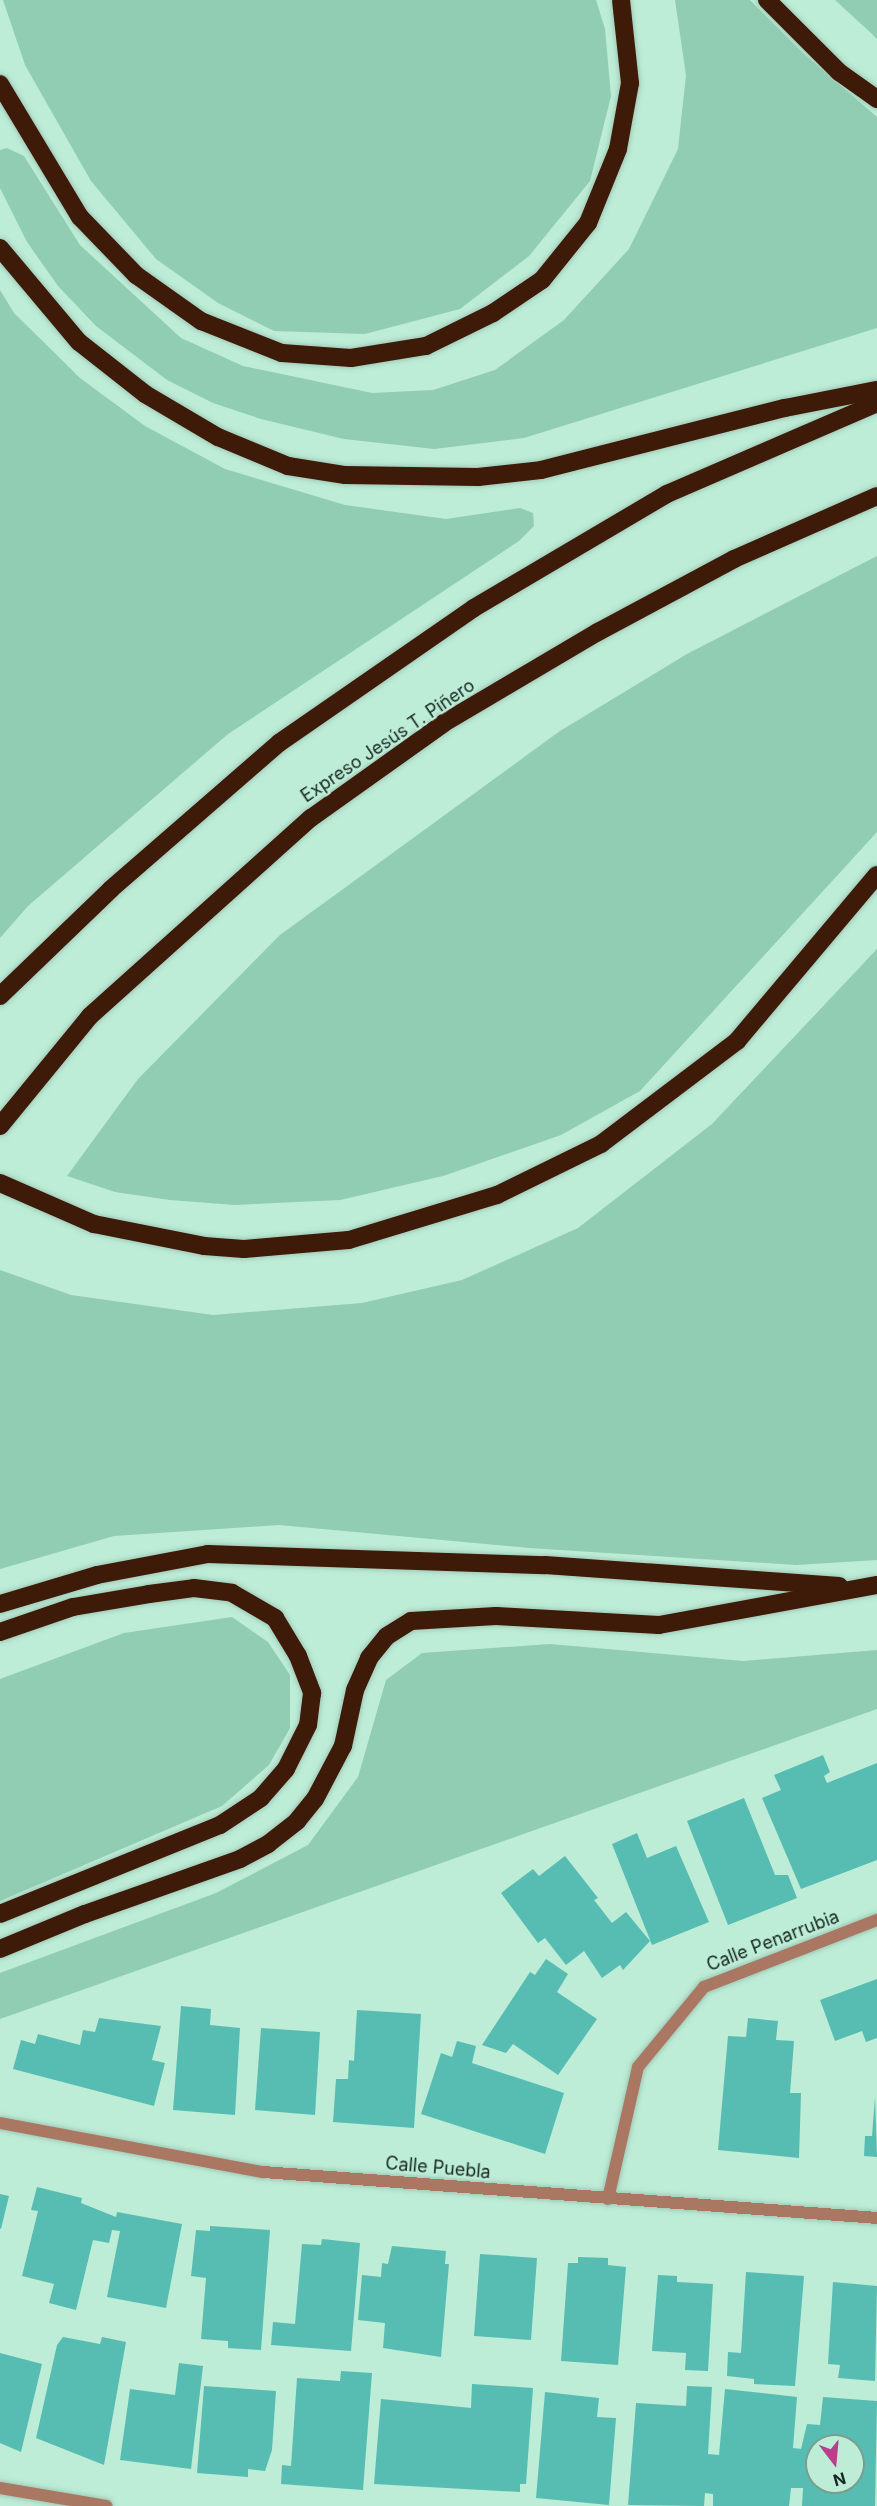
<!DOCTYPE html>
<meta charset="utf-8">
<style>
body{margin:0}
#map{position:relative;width:877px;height:2506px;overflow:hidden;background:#bdecd7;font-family:Inter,sans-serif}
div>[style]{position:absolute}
.green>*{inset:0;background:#90cdb2}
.building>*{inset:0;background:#57bdb2}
.roads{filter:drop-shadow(0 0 2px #9fc9b6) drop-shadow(0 0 2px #9fc9b6)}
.street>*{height:12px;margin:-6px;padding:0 6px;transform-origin:6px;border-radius:6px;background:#aa7862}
.highway>*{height:18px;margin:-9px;padding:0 9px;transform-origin:9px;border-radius:9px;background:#3e1a08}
span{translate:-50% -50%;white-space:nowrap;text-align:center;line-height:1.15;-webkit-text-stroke:4.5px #bdecd7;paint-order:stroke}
.street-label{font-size:18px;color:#162820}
.north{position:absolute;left:805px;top:2434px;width:60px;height:60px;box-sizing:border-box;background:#bdecd7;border:2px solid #7a9e8e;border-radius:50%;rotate:164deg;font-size:16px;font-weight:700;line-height:24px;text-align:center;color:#162820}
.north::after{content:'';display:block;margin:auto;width:21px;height:27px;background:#bb3e8d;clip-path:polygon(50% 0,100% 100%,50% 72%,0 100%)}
</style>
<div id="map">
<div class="green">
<i style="clip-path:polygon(3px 0,596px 0,605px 29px,611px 96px,590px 181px,529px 256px,460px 309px,365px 334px,274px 331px,218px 303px,156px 259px,91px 181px,25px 65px)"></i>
<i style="clip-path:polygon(675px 0,750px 0,803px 53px,877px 117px,877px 328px,524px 438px,434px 449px,344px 439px,261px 419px,213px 403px,167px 380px,96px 326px,58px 286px,27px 242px,0 188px,0 150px,7px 148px,24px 156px,80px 245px,181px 338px,243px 366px,372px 393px,433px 390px,495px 370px,564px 320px,629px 249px,678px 149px,686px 75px)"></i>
<i style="clip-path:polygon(835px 0,877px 0,877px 39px,872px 34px)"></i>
<i style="clip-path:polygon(0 290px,14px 313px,80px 378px,145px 426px,225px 469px,345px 505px,446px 519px,520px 508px,533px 513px,534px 526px,519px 541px,228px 734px,28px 906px,0 938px)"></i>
<i style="clip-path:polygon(877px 556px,877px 832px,640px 1091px,561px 1135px,443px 1176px,340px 1200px,235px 1205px,170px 1200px,115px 1192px,67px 1176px,138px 1079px,280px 935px,560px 731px,687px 654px)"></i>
<i style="clip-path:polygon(877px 949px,877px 1560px,796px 1565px,529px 1548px,279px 1525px,114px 1536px,0 1569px,0 1270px,71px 1295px,213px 1315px,362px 1303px,462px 1280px,578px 1228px,712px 1124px)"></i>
<i style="clip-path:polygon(232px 1617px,268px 1642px,290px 1675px,290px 1728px,269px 1765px,222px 1806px,0 1901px,0 1679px,124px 1633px)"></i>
<i style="clip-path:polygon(550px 1644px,743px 1661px,877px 1650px,877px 1709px,0 2019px,0 1973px,216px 1893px,308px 1845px,358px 1777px,386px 1680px,422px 1653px)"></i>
</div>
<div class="building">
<i style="clip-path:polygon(823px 1755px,830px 1772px,824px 1776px,827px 1783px,877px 1763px,877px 1860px,801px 1889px,762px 1798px,781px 1790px,774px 1775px)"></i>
<i style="clip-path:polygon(744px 1798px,775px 1875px,788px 1875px,797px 1898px,728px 1925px,687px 1821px)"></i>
<i style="clip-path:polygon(637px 1833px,647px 1858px,676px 1846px,709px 1922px,652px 1945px,612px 1844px)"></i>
<i style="clip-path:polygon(565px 1856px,598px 1898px,594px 1900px,612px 1923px,626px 1912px,650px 1941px,623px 1970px,620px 1965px,602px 1978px,584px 1951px,566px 1965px,545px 1938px,538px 1943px,501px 1893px,533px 1869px,539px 1876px)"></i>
<i style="clip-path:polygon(546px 1959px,568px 1974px,557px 1992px,597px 2019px,558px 2075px,513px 2044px,506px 2053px,482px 2045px,530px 1972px,535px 1975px)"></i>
<i style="clip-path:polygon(877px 1979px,877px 2038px,866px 2042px,862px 2031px,835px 2041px,820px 2000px)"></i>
<i style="clip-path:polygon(181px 2006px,211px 2009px,210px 2025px,240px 2028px,235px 2115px,173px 2110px)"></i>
<i style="clip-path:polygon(357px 2010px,421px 2014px,414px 2128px,333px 2122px,336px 2079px,348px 2079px,349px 2060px,354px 2061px)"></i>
<i style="clip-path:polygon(99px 2018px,161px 2026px,152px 2060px,165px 2063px,154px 2106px,13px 2069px,21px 2040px,35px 2044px,38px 2034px,80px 2045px,83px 2030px,95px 2032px)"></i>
<i style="clip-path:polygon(748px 2018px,778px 2021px,776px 2040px,794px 2041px,790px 2093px,801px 2093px,799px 2158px,718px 2150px,728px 2036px,746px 2037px)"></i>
<i style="clip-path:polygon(261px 2028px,320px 2032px,315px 2115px,255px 2110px)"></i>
<i style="clip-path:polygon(457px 2041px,476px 2046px,472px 2063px,564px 2093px,545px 2154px,421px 2114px,441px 2053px,452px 2057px)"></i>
<i style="clip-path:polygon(875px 2097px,877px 2157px,864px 2156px,865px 2136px,872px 2136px)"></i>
<i style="clip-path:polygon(37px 2187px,82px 2198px,81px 2203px,116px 2217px,117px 2212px,182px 2224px,166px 2308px,107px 2297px,120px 2231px,112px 2230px,109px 2243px,93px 2240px,76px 2310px,49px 2303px,54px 2284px,22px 2276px,38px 2211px,31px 2210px)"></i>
<i style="clip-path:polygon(0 2194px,9px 2196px,1px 2229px,0 2228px)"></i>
<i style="clip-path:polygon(210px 2226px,270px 2230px,261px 2350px,228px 2348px,228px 2341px,201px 2339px,206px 2278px,191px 2276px,196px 2230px,210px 2231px)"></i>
<i style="clip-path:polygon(322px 2239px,360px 2243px,351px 2351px,271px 2345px,273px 2322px,295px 2324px,302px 2244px,321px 2245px)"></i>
<i style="clip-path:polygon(392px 2246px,446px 2251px,445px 2264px,449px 2264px,441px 2357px,383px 2348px,385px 2323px,358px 2320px,362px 2275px,381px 2277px,382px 2263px,388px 2264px)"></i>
<i style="clip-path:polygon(480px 2254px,537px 2258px,531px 2340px,474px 2336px)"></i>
<i style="clip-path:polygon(578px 2257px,608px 2258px,608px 2265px,626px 2267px,618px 2365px,561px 2361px,568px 2263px,578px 2263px)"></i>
<i style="clip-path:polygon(746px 2272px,804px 2276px,795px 2386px,754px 2384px,754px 2379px,727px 2376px,728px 2352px,741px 2353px)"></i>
<i style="clip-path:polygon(658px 2275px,677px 2276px,677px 2282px,713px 2284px,708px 2371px,685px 2370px,686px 2353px,652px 2351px)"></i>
<i style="clip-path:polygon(833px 2282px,877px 2286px,875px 2381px,838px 2378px,840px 2365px,828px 2364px)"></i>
<i style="clip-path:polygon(63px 2337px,100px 2344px,102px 2337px,126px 2342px,104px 2465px,36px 2438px,57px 2345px)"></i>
<i style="clip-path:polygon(0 2353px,42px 2364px,21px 2452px,0 2443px)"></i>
<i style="clip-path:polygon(179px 2363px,203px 2366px,191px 2469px,120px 2460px,130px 2389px,175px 2395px)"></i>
<i style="clip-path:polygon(341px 2371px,372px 2373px,363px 2490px,281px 2484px,282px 2465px,291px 2466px,297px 2378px,340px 2381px)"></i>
<i style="clip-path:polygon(472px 2384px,533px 2388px,526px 2484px,520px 2484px,520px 2492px,374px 2484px,381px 2399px,471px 2408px)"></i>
<i style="clip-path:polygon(204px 2386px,276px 2391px,272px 2450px,265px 2471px,248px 2469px,248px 2477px,197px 2473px)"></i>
<i style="clip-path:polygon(evenodd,687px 2386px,712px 2387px,708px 2454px,719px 2455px,725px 2389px,797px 2397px,793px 2448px,801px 2449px,807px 2424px,820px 2425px,823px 2397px,877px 2401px,875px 2506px,802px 2506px,803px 2488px,791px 2488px,789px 2506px,713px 2506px,713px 2494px,705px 2493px,704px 2506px,628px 2505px,636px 2403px,686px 2406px,687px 2386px,817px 2446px,853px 2446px,853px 2482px,817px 2482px,817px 2446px)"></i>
<i style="clip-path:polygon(545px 2392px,599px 2398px,597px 2417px,616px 2418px,609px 2505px,536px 2498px)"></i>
</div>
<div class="roads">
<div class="street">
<i style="left:0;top:2123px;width:268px;rotate:10.6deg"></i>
<i style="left:263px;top:2172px;width:616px;rotate:4.28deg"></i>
<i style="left:608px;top:2199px;width:135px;rotate:-77.2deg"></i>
<i style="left:638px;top:2067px;width:104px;rotate:-50.5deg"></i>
<i style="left:704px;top:1987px;width:186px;rotate:-21.2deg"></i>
<i style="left:0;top:2488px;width:108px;rotate:9.6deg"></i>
</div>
<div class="highway">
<i style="left:767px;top:0;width:102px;rotate:45deg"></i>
<i style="left:839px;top:72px;width:47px;rotate:35.4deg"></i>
<i style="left:0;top:84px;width:155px;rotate:59deg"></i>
<i style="left:80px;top:217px;width:81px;rotate:46deg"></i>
<i style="left:136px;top:275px;width:80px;rotate:35.3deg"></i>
<i style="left:201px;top:321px;width:87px;rotate:21.6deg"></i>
<i style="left:282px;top:353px;width:69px;rotate:4.1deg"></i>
<i style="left:351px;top:358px;width:76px;rotate:-9.1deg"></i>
<i style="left:426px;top:346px;width:75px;rotate:-26.2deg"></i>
<i style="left:493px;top:313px;width:59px;rotate:-34deg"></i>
<i style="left:542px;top:280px;width:73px;rotate:-51.1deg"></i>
<i style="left:588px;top:223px;width:80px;rotate:-67.9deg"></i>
<i style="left:618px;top:149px;width:67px;rotate:-79.7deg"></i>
<i style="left:630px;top:83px;width:83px;rotate:-96.2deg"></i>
<i style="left:0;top:248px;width:123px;rotate:50deg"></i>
<i style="left:79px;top:342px;width:84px;rotate:38.2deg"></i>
<i style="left:145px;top:394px;width:85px;rotate:30.5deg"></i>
<i style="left:218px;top:437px;width:76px;rotate:22.5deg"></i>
<i style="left:288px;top:466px;width:58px;rotate:9deg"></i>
<i style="left:345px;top:475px;width:133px;rotate:0.9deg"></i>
<i style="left:478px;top:477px;width:63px;rotate:-6.3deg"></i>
<i style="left:541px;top:470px;width:252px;rotate:-14.3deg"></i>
<i style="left:785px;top:408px;width:94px;rotate:-11.1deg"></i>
<i style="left:0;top:996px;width:154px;rotate:-43.9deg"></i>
<i style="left:111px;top:889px;width:223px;rotate:-41deg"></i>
<i style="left:279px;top:743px;width:237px;rotate:-34.7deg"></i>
<i style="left:474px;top:608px;width:224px;rotate:-30.6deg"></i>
<i style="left:667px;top:494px;width:229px;rotate:-23.4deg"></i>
<i style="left:0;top:1126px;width:142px;rotate:-50.7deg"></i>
<i style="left:90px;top:1016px;width:297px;rotate:-41.9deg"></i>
<i style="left:311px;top:818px;width:163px;rotate:-35.5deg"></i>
<i style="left:444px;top:723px;width:179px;rotate:-30.6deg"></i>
<i style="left:598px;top:632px;width:154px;rotate:-28.2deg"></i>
<i style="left:734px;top:559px;width:156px;rotate:-23.8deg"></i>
<i style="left:0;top:1183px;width:103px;rotate:23.6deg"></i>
<i style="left:94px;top:1224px;width:112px;rotate:11.3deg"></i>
<i style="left:204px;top:1246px;width:40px;rotate:4.3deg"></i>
<i style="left:244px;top:1249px;width:105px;rotate:-4.9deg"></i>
<i style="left:349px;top:1240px;width:155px;rotate:-16.9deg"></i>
<i style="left:497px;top:1195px;width:116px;rotate:-26.1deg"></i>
<i style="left:601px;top:1144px;width:171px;rotate:-37.1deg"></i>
<i style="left:737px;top:1041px;width:217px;rotate:-49.9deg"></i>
<i style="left:0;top:1604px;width:101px;rotate:-16.6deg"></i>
<i style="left:97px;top:1575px;width:113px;rotate:-10.7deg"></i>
<i style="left:208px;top:1554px;width:337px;rotate:1.9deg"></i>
<i style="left:545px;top:1565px;width:295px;rotate:4.1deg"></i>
<i style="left:0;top:1632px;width:77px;rotate:-18.9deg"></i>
<i style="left:73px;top:1607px;width:77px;rotate:-9.7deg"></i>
<i style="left:149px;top:1594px;width:45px;rotate:-7.6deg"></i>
<i style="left:194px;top:1588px;width:38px;rotate:7deg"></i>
<i style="left:232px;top:1593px;width:50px;rotate:30.2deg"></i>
<i style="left:275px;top:1618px;width:44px;rotate:58.8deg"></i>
<i style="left:298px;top:1656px;width:40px;rotate:69deg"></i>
<i style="left:312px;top:1693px;width:32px;rotate:97deg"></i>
<i style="left:308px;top:1725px;width:49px;rotate:116.6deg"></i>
<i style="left:286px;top:1769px;width:38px;rotate:131deg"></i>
<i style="left:261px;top:1798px;width:49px;rotate:146.6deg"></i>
<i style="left:220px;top:1825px;width:237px;rotate:158deg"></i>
<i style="left:0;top:1949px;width:92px;rotate:-22.4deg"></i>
<i style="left:85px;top:1914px;width:164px;rotate:-19.5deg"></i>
<i style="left:240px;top:1859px;width:32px;rotate:-28deg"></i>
<i style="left:268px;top:1844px;width:37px;rotate:-38deg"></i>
<i style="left:297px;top:1821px;width:28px;rotate:-51deg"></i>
<i style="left:315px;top:1799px;width:60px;rotate:-62.2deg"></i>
<i style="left:343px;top:1746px;width:57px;rotate:-77.9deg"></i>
<i style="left:355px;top:1690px;width:35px;rotate:-66deg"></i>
<i style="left:369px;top:1658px;width:28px;rotate:-51deg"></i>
<i style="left:387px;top:1636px;width:28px;rotate:-32deg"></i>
<i style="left:411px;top:1621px;width:85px;rotate:-3.4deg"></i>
<i style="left:496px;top:1616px;width:163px;rotate:3.2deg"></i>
<i style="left:659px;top:1625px;width:222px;rotate:-10.4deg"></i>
</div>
</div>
<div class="street-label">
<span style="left:388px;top:741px;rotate:-34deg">Expreso Jesús T. Piñero</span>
<span style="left:773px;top:1941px;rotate:-21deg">Calle Penarrubia</span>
<span style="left:438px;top:2168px;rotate:5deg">Calle Puebla</span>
</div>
<div class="north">N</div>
</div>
